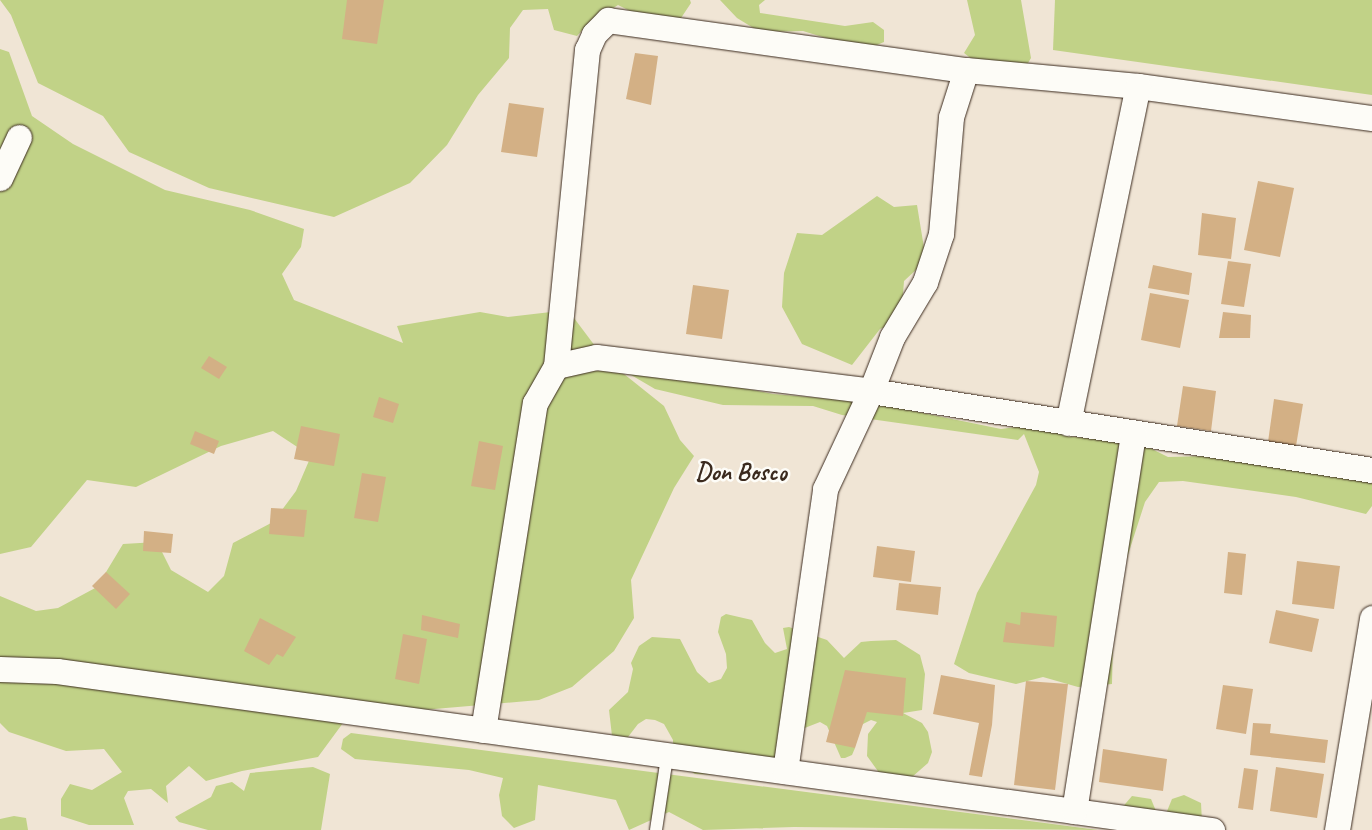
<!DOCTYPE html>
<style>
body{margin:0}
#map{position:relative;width:1372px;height:830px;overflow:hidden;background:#f0e5d5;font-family:Caveat,sans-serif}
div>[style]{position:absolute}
.green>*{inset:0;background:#c1d287}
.building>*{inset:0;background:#d3b085}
.roads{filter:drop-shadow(0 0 1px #3b2a1e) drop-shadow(0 0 1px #3b2a1e)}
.service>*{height:12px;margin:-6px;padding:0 6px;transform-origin:6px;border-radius:6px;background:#fdfcf7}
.minor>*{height:25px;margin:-12.5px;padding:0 12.5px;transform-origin:12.5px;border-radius:12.5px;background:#fdfcf7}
span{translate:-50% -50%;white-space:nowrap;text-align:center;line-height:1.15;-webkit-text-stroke:5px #fdfcf7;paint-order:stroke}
.district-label{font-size:25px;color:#3b2a1e;font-weight:700}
</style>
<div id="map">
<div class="green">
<i style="clip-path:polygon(0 0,690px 0,691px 3px,681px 18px,646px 19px,618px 5px,588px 24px,577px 36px,554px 30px,548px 9px,523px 10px,510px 28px,509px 58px,478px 95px,447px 145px,410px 183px,334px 217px,209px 188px,129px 152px,103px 116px,38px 83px,11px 15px)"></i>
<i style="clip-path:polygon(720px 0,765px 0,759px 5px,760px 13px,845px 26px,873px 22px,884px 30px,884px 42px,865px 50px,803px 31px,760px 32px,737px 18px)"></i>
<i style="clip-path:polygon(967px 0,1021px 0,1031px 58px,1022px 73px,982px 67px,964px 53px,975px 35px)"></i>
<i style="clip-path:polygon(1055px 0,1372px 0,1372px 95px,1053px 50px)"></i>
<i style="clip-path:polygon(0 49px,9px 52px,32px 116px,73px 144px,165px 190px,250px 210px,304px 229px,301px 247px,282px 274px,294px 300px,403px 343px,397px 326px,480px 312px,508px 317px,568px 310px,604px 358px,664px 406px,680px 440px,694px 456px,674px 488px,631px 580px,634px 618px,614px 651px,572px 687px,539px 700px,411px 711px,343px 723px,318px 757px,242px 771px,206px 781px,189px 766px,166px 786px,168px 803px,151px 789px,128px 791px,124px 798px,134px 825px,89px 825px,61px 816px,61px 799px,70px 784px,92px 790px,122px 772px,104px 749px,66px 751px,9px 732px,0 723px,0 596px,36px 611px,58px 608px,97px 587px,123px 544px,157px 542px,171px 570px,208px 592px,224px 576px,233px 543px,273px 522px,296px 491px,311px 456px,273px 431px,221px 446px,136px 487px,87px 480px,31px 547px,0 554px)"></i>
<i style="clip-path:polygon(877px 196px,894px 207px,917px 205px,925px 254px,918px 268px,904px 281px,901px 320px,880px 329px,852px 365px,802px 344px,782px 307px,784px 273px,797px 233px,822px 235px)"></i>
<i style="clip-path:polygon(626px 372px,666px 372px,773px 394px,869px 402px,1001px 429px,1040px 424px,1066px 436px,1142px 444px,1168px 457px,1209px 456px,1372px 479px,1372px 506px,1366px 514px,1296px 497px,1183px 481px,1159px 482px,1145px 502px,1114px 598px,1112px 684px,1078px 687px,1043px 677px,1016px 684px,969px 673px,954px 664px,977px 593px,1036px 485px,1039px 472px,1024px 434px,1018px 440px,842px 415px,813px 406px,723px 405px,655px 389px)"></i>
<i style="clip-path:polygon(726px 614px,752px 620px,765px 643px,775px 653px,787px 649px,783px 628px,789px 627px,827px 640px,844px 658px,861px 642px,871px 641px,896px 640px,920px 655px,925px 674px,922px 710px,903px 713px,922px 723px,928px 732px,932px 752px,928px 763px,912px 777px,880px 774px,867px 756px,868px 734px,877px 722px,871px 720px,849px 731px,855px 748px,852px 755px,845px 758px,841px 758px,827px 726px,820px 722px,797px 731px,782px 754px,751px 776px,695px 774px,673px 760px,673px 740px,664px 724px,655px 720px,646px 719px,638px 724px,628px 737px,612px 736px,609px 710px,628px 692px,633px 669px,631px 663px,639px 646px,652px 637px,680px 639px,697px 672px,709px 683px,721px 679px,727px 668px,726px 654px,718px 632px,721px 617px)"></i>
<i style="clip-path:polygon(351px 733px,1098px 830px,794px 827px,703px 830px,669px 812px,629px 830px,616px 800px,538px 785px,535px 820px,514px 828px,502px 816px,499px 795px,503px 778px,469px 770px,355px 759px,341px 749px,343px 739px)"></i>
<i style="clip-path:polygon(313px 767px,330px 774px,321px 830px,208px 830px,179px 822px,175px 817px,211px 797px,216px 786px,232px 782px,244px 791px,250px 773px)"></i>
<i style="clip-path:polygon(1184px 795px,1201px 803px,1202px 822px,1165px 816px,1172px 799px)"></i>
<i style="clip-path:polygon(1132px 796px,1151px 799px,1158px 816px,1120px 810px)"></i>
<i style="clip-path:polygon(14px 816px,26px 818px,28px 830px,0 830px,0 819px)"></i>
</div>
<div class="building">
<i style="clip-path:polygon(347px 0,384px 0,377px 44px,342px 39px)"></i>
<i style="clip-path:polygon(635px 53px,658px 56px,651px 105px,626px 99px)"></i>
<i style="clip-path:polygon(509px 103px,544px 108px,537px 157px,501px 152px)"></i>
<i style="clip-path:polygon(1258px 181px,1294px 188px,1280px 257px,1244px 250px)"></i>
<i style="clip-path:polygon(1202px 213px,1236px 218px,1231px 259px,1198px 255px)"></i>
<i style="clip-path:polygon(1228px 261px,1251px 264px,1244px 307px,1221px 304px)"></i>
<i style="clip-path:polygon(1153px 265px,1192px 273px,1189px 295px,1148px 288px)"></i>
<i style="clip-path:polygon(693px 285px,729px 290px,722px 339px,686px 334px)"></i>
<i style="clip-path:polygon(1150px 293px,1189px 300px,1180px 348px,1141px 340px)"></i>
<i style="clip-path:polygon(1223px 312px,1251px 315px,1250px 338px,1219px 338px)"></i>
<i style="clip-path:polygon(209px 356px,227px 367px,219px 379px,201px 368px)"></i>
<i style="clip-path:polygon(1183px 386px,1216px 391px,1211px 431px,1177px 426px)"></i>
<i style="clip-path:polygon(379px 397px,399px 404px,393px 423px,373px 417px)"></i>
<i style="clip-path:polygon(1274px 399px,1303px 404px,1296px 446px,1268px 442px)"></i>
<i style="clip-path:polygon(301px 426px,340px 434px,334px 466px,294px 459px)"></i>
<i style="clip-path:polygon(195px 431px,219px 441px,214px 454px,190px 444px)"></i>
<i style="clip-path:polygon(479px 441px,503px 446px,495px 490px,471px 486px)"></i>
<i style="clip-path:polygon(362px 473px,386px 477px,378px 522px,354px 518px)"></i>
<i style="clip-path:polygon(271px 508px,307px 510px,304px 537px,269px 534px)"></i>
<i style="clip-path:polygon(144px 531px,173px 534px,171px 553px,143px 551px)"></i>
<i style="clip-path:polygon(877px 546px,915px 551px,911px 582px,873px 577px)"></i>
<i style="clip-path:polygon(1228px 552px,1246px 554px,1242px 595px,1224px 593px)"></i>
<i style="clip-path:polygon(1297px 561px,1340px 566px,1334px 609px,1292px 604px)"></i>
<i style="clip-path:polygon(106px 572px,130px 594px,116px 609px,92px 586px)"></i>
<i style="clip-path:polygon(899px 583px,941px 587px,938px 615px,896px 610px)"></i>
<i style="clip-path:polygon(1276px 610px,1319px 619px,1312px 652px,1269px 643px)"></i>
<i style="clip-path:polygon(1021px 612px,1057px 616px,1054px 647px,1003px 642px,1006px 622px,1020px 625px)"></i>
<i style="clip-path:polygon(422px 615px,460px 624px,458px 638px,421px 630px)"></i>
<i style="clip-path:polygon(260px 618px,296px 637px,283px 657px,277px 654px,269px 665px,244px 651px)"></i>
<i style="clip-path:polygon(403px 634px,427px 639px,419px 684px,395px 679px)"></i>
<i style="clip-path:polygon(845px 670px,906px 678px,903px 716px,867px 712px,855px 748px,826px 742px)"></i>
<i style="clip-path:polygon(941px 675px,995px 685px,992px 725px,982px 777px,969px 775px,979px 723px,933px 714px)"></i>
<i style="clip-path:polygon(1026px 681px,1068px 684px,1055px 790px,1014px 785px)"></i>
<i style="clip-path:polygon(1223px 685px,1253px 689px,1246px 734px,1216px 729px)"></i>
<i style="clip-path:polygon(1253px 723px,1271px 724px,1270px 733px,1328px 740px,1325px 763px,1250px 755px)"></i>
<i style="clip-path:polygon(1103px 749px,1167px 759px,1163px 791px,1099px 782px)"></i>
<i style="clip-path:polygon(1276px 767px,1324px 774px,1317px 818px,1270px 811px)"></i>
<i style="clip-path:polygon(1244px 768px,1258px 770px,1253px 810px,1238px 808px)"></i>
</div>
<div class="roads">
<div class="service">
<i style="left:656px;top:830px;width:74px;rotate:-81.4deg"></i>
</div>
<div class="minor">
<i style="left:0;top:178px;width:45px;rotate:-65.1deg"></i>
<i style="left:556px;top:366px;width:318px;rotate:-84.4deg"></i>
<i style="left:587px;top:50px;width:17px;rotate:-66deg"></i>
<i style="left:594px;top:34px;width:20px;rotate:-45deg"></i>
<i style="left:608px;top:20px;width:361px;rotate:8deg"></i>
<i style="left:966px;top:70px;width:173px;rotate:5.3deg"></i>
<i style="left:1138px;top:86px;width:236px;rotate:7.8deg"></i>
<i style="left:1068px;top:423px;width:344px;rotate:-78.3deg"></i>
<i style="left:0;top:669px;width:57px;rotate:2deg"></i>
<i style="left:57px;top:671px;width:1166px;rotate:7.84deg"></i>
<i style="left:483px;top:730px;width:331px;rotate:-81deg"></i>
<i style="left:535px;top:403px;width:43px;rotate:-60.4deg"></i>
<i style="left:556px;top:366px;width:41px;rotate:-12.7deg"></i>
<i style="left:596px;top:357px;width:277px;rotate:7deg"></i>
<i style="left:871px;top:391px;width:507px;rotate:8.96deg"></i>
<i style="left:785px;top:771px;width:285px;rotate:-81.9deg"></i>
<i style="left:825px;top:489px;width:108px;rotate:-64.9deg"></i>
<i style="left:871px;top:391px;width:58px;rotate:-68.7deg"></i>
<i style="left:892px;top:337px;width:64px;rotate:-59deg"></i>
<i style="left:925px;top:282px;width:51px;rotate:-71.6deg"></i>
<i style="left:941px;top:234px;width:117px;rotate:-85.1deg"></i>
<i style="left:951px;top:117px;width:49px;rotate:-72.3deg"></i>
<i style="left:1074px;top:811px;width:383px;rotate:-81.1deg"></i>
<i style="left:1337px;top:830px;width:215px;rotate:-80.6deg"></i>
</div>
</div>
<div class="district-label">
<span style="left:741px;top:472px">Don Bosco</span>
</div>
</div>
